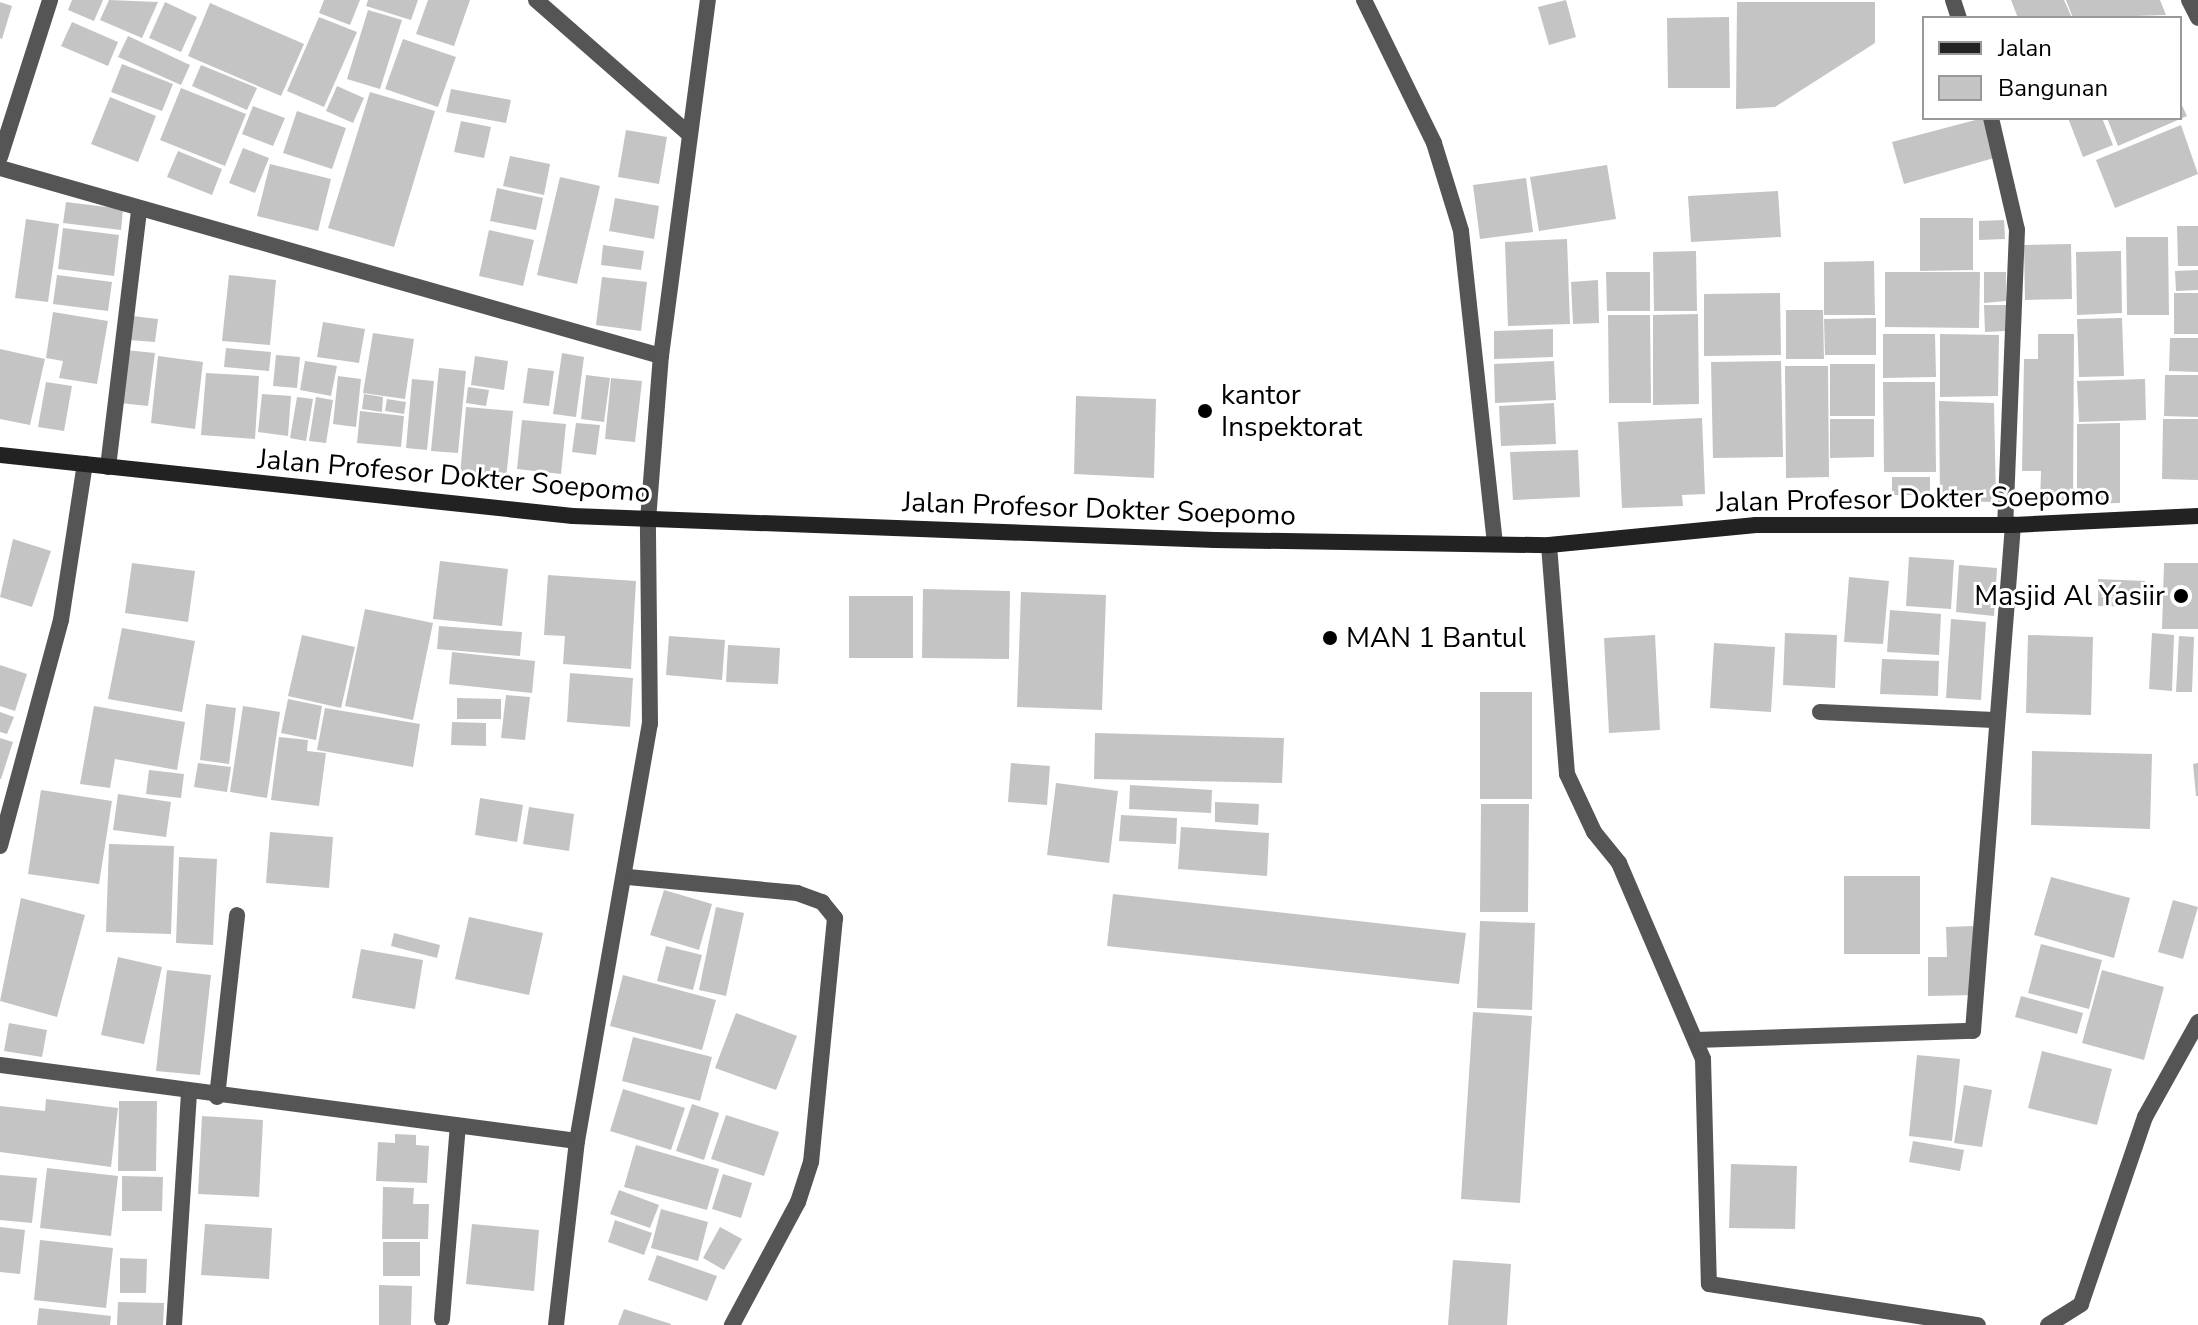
<!DOCTYPE html>
<style>
body{margin:0}
#map{position:relative;width:2198px;height:1325px;overflow:hidden;background:#fff;font-family:"Nunito Sans",sans-serif}
div>[style]{position:absolute}
.building>*{inset:0;background:#c4c4c4}
.service>*{height:16px;margin:-8px;padding:0 8px;transform-origin:8px;border-radius:8px;background:#555}
.minor>*{height:16px;margin:-8px;padding:0 8px;transform-origin:8px;border-radius:8px;background:#555}
.secondary>*{height:16px;margin:-8px;padding:0 8px;transform-origin:8px;border-radius:8px;background:#222}
.dots>*{width:22px;height:22px;translate:-50% -50%;box-sizing:border-box;border:4px solid #fff;border-radius:50%}
span{translate:-50% -50%;white-space:nowrap;text-align:center;line-height:1.15;-webkit-text-stroke:6px #fff;paint-order:stroke}
.poi-label{font-size:28px;color:#000}
.left{translate:0 -50%;text-align:left}
.right{translate:-100% -50%;text-align:right}
.street-label{font-size:28px;color:#000}
.legend{position:absolute;left:1922px;top:16px;width:260px;height:104px;box-sizing:border-box;background:#fff;border:2px solid #999;margin:0;padding:10px 14px;list-style:none;font-size:24px;color:#000}
.legend li{display:flex;align-items:center;gap:16px;height:40px}
.legend b{width:40px;border:2px solid #999}
</style>
<div id="map">
<div class="building">
<i style="clip-path:polygon(72px 0,103px 0,94px 21px,68px 10px)"></i>
<i style="clip-path:polygon(109px 0,158px 2px,142px 38px,100px 20px)"></i>
<i style="clip-path:polygon(324px 0,360px 0,350px 25px,319px 13px)"></i>
<i style="clip-path:polygon(368px 0,418px 0,411px 20px,366px 6px)"></i>
<i style="clip-path:polygon(428px 0,470px 0,454px 46px,416px 34px)"></i>
<i style="clip-path:polygon(1566px 0,1576px 37px,1549px 45px,1538px 7px)"></i>
<i style="clip-path:polygon(2011px 0,2064px 0,2072px 18px,2018px 18px)"></i>
<i style="clip-path:polygon(2066px 0,2160px 0,2166px 15px,2073px 18px)"></i>
<i style="clip-path:polygon(0 2px,12px 6px,2px 39px,0 38px)"></i>
<i style="clip-path:polygon(165px 2px,197px 17px,181px 52px,149px 38px)"></i>
<i style="clip-path:polygon(1737px 2px,1875px 2px,1875px 43px,1775px 107px,1736px 109px)"></i>
<i style="clip-path:polygon(210px 3px,304px 44px,281px 96px,188px 56px)"></i>
<i style="clip-path:polygon(368px 10px,402px 20px,380px 89px,347px 79px)"></i>
<i style="clip-path:polygon(319px 17px,357px 32px,324px 107px,287px 91px)"></i>
<i style="clip-path:polygon(1729px 17px,1730px 88px,1668px 88px,1667px 18px)"></i>
<i style="clip-path:polygon(72px 22px,118px 42px,108px 66px,61px 46px)"></i>
<i style="clip-path:polygon(128px 36px,190px 65px,181px 85px,118px 57px)"></i>
<i style="clip-path:polygon(403px 39px,456px 57px,438px 107px,385px 89px)"></i>
<i style="clip-path:polygon(122px 64px,173px 84px,162px 111px,111px 92px)"></i>
<i style="clip-path:polygon(201px 65px,257px 88px,247px 110px,192px 86px)"></i>
<i style="clip-path:polygon(337px 86px,364px 98px,353px 123px,326px 111px)"></i>
<i style="clip-path:polygon(181px 88px,246px 114px,225px 166px,160px 140px)"></i>
<i style="clip-path:polygon(451px 89px,511px 100px,506px 123px,446px 112px)"></i>
<i style="clip-path:polygon(370px 92px,435px 111px,394px 247px,328px 228px)"></i>
<i style="clip-path:polygon(110px 97px,156px 116px,138px 162px,91px 144px)"></i>
<i style="clip-path:polygon(2180px 101px,2187px 116px,2118px 146px,2107px 118px,2180px 118px)"></i>
<i style="clip-path:polygon(253px 106px,285px 118px,273px 146px,242px 134px)"></i>
<i style="clip-path:polygon(297px 111px,346px 128px,332px 169px,283px 153px)"></i>
<i style="clip-path:polygon(1983px 118px,1994px 158px,1904px 184px,1892px 142px)"></i>
<i style="clip-path:polygon(2068px 118px,2102px 118px,2113px 145px,2083px 157px)"></i>
<i style="clip-path:polygon(461px 121px,491px 127px,484px 158px,454px 152px)"></i>
<i style="clip-path:polygon(2181px 125px,2198px 174px,2115px 208px,2096px 160px)"></i>
<i style="clip-path:polygon(626px 130px,667px 137px,659px 184px,618px 177px)"></i>
<i style="clip-path:polygon(243px 148px,269px 158px,255px 193px,229px 183px)"></i>
<i style="clip-path:polygon(178px 151px,222px 169px,212px 195px,167px 177px)"></i>
<i style="clip-path:polygon(510px 156px,550px 164px,544px 195px,503px 186px)"></i>
<i style="clip-path:polygon(270px 164px,331px 179px,318px 231px,257px 216px)"></i>
<i style="clip-path:polygon(1607px 165px,1616px 219px,1539px 231px,1530px 177px)"></i>
<i style="clip-path:polygon(560px 177px,600px 186px,577px 284px,537px 275px)"></i>
<i style="clip-path:polygon(1526px 178px,1533px 232px,1480px 239px,1473px 185px)"></i>
<i style="clip-path:polygon(497px 188px,543px 198px,536px 230px,490px 221px)"></i>
<i style="clip-path:polygon(1778px 191px,1781px 237px,1691px 242px,1688px 196px)"></i>
<i style="clip-path:polygon(615px 198px,659px 206px,654px 239px,609px 231px)"></i>
<i style="clip-path:polygon(66px 202px,123px 209px,121px 230px,63px 223px)"></i>
<i style="clip-path:polygon(1920px 218px,1973px 218px,1973px 270px,1920px 271px)"></i>
<i style="clip-path:polygon(26px 219px,59px 224px,48px 302px,15px 298px)"></i>
<i style="clip-path:polygon(2004px 220px,2005px 239px,1979px 240px,1979px 221px)"></i>
<i style="clip-path:polygon(2177px 226px,2198px 226px,2198px 266px,2178px 266px)"></i>
<i style="clip-path:polygon(63px 228px,119px 235px,114px 276px,58px 269px)"></i>
<i style="clip-path:polygon(489px 230px,534px 240px,523px 286px,479px 276px)"></i>
<i style="clip-path:polygon(2126px 237px,2168px 237px,2169px 315px,2127px 315px)"></i>
<i style="clip-path:polygon(1567px 239px,1570px 324px,1508px 326px,1505px 242px)"></i>
<i style="clip-path:polygon(2071px 244px,2072px 299px,2025px 300px,2024px 245px)"></i>
<i style="clip-path:polygon(603px 245px,644px 251px,641px 270px,601px 265px)"></i>
<i style="clip-path:polygon(1696px 251px,1697px 311px,1654px 311px,1653px 252px)"></i>
<i style="clip-path:polygon(2121px 251px,2122px 313px,2077px 315px,2076px 252px)"></i>
<i style="clip-path:polygon(1874px 261px,1875px 315px,1824px 315px,1824px 262px)"></i>
<i style="clip-path:polygon(2198px 270px,2198px 290px,2176px 291px,2175px 271px)"></i>
<i style="clip-path:polygon(1606px 272px,1650px 272px,1650px 311px,1607px 311px)"></i>
<i style="clip-path:polygon(1885px 272px,1980px 272px,1979px 328px,1885px 327px)"></i>
<i style="clip-path:polygon(1984px 272px,2006px 272px,2006px 301px,1984px 303px)"></i>
<i style="clip-path:polygon(57px 275px,112px 282px,108px 311px,53px 304px)"></i>
<i style="clip-path:polygon(229px 275px,276px 280px,270px 345px,222px 341px)"></i>
<i style="clip-path:polygon(602px 277px,647px 282px,641px 331px,596px 325px)"></i>
<i style="clip-path:polygon(1598px 280px,1599px 323px,1573px 324px,1571px 282px)"></i>
<i style="clip-path:polygon(1780px 293px,1781px 355px,1704px 356px,1704px 294px)"></i>
<i style="clip-path:polygon(2174px 293px,2198px 293px,2198px 334px,2174px 334px)"></i>
<i style="clip-path:polygon(1984px 305px,2008px 305px,2005px 331px,1985px 332px)"></i>
<i style="clip-path:polygon(1786px 310px,1823px 310px,1824px 359px,1786px 359px)"></i>
<i style="clip-path:polygon(53px 312px,108px 321px,97px 384px,59px 378px,63px 361px,46px 358px)"></i>
<i style="clip-path:polygon(1698px 314px,1699px 404px,1653px 405px,1653px 315px)"></i>
<i style="clip-path:polygon(1608px 315px,1650px 315px,1651px 403px,1609px 403px)"></i>
<i style="clip-path:polygon(132px 316px,158px 319px,155px 342px,129px 340px)"></i>
<i style="clip-path:polygon(1876px 318px,1876px 355px,1825px 355px,1824px 319px)"></i>
<i style="clip-path:polygon(2122px 318px,2124px 376px,2079px 377px,2077px 319px)"></i>
<i style="clip-path:polygon(323px 322px,365px 329px,359px 363px,317px 357px)"></i>
<i style="clip-path:polygon(1553px 329px,1553px 357px,1494px 359px,1494px 331px)"></i>
<i style="clip-path:polygon(373px 333px,414px 339px,405px 399px,363px 393px)"></i>
<i style="clip-path:polygon(1883px 334px,1935px 334px,1936px 377px,1883px 378px)"></i>
<i style="clip-path:polygon(1940px 334px,1999px 335px,1998px 396px,1940px 397px)"></i>
<i style="clip-path:polygon(2038px 334px,2074px 334px,2073px 505px,2040px 504px,2041px 471px,2022px 471px,2024px 359px,2038px 359px)"></i>
<i style="clip-path:polygon(2170px 338px,2198px 338px,2198px 372px,2169px 371px)"></i>
<i style="clip-path:polygon(226px 348px,271px 352px,269px 371px,224px 367px)"></i>
<i style="clip-path:polygon(0 349px,45px 359px,30px 425px,0 419px)"></i>
<i style="clip-path:polygon(125px 350px,155px 353px,148px 406px,120px 403px)"></i>
<i style="clip-path:polygon(562px 353px,584px 357px,576px 417px,553px 414px)"></i>
<i style="clip-path:polygon(276px 355px,300px 357px,297px 388px,273px 386px)"></i>
<i style="clip-path:polygon(158px 356px,203px 362px,195px 429px,151px 423px)"></i>
<i style="clip-path:polygon(475px 356px,508px 361px,504px 390px,471px 385px)"></i>
<i style="clip-path:polygon(305px 361px,337px 366px,331px 396px,300px 390px)"></i>
<i style="clip-path:polygon(1554px 361px,1556px 400px,1495px 403px,1494px 364px)"></i>
<i style="clip-path:polygon(1781px 361px,1783px 457px,1713px 458px,1711px 362px)"></i>
<i style="clip-path:polygon(1830px 364px,1875px 364px,1875px 416px,1830px 416px)"></i>
<i style="clip-path:polygon(1785px 366px,1828px 366px,1829px 477px,1786px 478px)"></i>
<i style="clip-path:polygon(439px 368px,466px 371px,458px 453px,431px 451px)"></i>
<i style="clip-path:polygon(528px 368px,554px 371px,549px 406px,523px 403px)"></i>
<i style="clip-path:polygon(206px 373px,259px 376px,255px 439px,201px 435px)"></i>
<i style="clip-path:polygon(586px 375px,610px 378px,604px 422px,581px 419px)"></i>
<i style="clip-path:polygon(2165px 375px,2198px 375px,2198px 417px,2164px 416px)"></i>
<i style="clip-path:polygon(338px 376px,361px 379px,356px 427px,333px 424px)"></i>
<i style="clip-path:polygon(611px 378px,642px 381px,635px 442px,605px 439px)"></i>
<i style="clip-path:polygon(412px 379px,434px 381px,427px 450px,406px 448px)"></i>
<i style="clip-path:polygon(2145px 379px,2146px 420px,2079px 422px,2077px 381px)"></i>
<i style="clip-path:polygon(46px 382px,72px 386px,64px 431px,38px 427px)"></i>
<i style="clip-path:polygon(1883px 382px,1935px 382px,1936px 472px,1884px 472px)"></i>
<i style="clip-path:polygon(468px 387px,489px 390px,486px 406px,466px 403px)"></i>
<i style="clip-path:polygon(262px 394px,291px 396px,288px 436px,258px 432px)"></i>
<i style="clip-path:polygon(364px 394px,383px 397px,382px 412px,362px 409px)"></i>
<i style="clip-path:polygon(1076px 396px,1156px 399px,1154px 478px,1074px 474px)"></i>
<i style="clip-path:polygon(297px 397px,313px 399px,306px 441px,290px 438px)"></i>
<i style="clip-path:polygon(316px 397px,333px 400px,326px 443px,309px 441px)"></i>
<i style="clip-path:polygon(387px 399px,406px 402px,404px 414px,385px 411px)"></i>
<i style="clip-path:polygon(1939px 401px,1994px 403px,1996px 502px,1940px 501px)"></i>
<i style="clip-path:polygon(1554px 403px,1556px 444px,1501px 446px,1499px 406px)"></i>
<i style="clip-path:polygon(466px 407px,513px 411px,506px 479px,460px 475px)"></i>
<i style="clip-path:polygon(360px 411px,404px 416px,401px 447px,357px 443px)"></i>
<i style="clip-path:polygon(1702px 418px,1705px 494px,1682px 495px,1683px 506px,1622px 508px,1618px 422px)"></i>
<i style="clip-path:polygon(1830px 419px,1874px 419px,1874px 457px,1830px 458px)"></i>
<i style="clip-path:polygon(2163px 419px,2198px 419px,2198px 480px,2162px 479px)"></i>
<i style="clip-path:polygon(522px 420px,566px 424px,561px 474px,517px 469px)"></i>
<i style="clip-path:polygon(576px 423px,600px 425px,596px 455px,572px 452px)"></i>
<i style="clip-path:polygon(2120px 423px,2120px 503px,2077px 504px,2077px 424px)"></i>
<i style="clip-path:polygon(1578px 450px,1580px 497px,1513px 500px,1510px 452px)"></i>
<i style="clip-path:polygon(1892px 477px,1930px 477px,1930px 495px,1892px 495px)"></i>
<i style="clip-path:polygon(13px 539px,51px 551px,32px 607px,0 597px)"></i>
<i style="clip-path:polygon(1909px 557px,1954px 560px,1951px 609px,1906px 606px)"></i>
<i style="clip-path:polygon(440px 561px,508px 569px,502px 626px,433px 619px)"></i>
<i style="clip-path:polygon(132px 563px,195px 571px,188px 622px,125px 613px)"></i>
<i style="clip-path:polygon(2164px 563px,2198px 563px,2198px 629px,2162px 629px)"></i>
<i style="clip-path:polygon(1959px 565px,1997px 568px,1994px 616px,1956px 612px)"></i>
<i style="clip-path:polygon(548px 575px,636px 581px,631px 669px,563px 664px,565px 636px,544px 635px)"></i>
<i style="clip-path:polygon(1849px 577px,1889px 581px,1883px 644px,1844px 642px)"></i>
<i style="clip-path:polygon(2098px 579px,2145px 581px,2144px 607px,2098px 606px)"></i>
<i style="clip-path:polygon(923px 589px,1010px 591px,1009px 659px,922px 658px)"></i>
<i style="clip-path:polygon(1021px 592px,1106px 595px,1102px 710px,1017px 707px)"></i>
<i style="clip-path:polygon(849px 596px,913px 596px,913px 658px,849px 658px)"></i>
<i style="clip-path:polygon(365px 609px,433px 623px,413px 720px,345px 706px)"></i>
<i style="clip-path:polygon(1890px 610px,1941px 614px,1939px 655px,1887px 652px)"></i>
<i style="clip-path:polygon(1951px 619px,1986px 622px,1981px 700px,1946px 698px)"></i>
<i style="clip-path:polygon(439px 626px,522px 632px,520px 656px,437px 649px)"></i>
<i style="clip-path:polygon(122px 628px,195px 641px,182px 712px,108px 699px)"></i>
<i style="clip-path:polygon(1785px 633px,1837px 635px,1835px 688px,1783px 685px)"></i>
<i style="clip-path:polygon(2152px 633px,2174px 635px,2172px 691px,2149px 689px)"></i>
<i style="clip-path:polygon(302px 635px,355px 647px,341px 708px,288px 696px)"></i>
<i style="clip-path:polygon(1655px 635px,1660px 730px,1609px 733px,1604px 638px)"></i>
<i style="clip-path:polygon(2028px 635px,2093px 637px,2091px 715px,2026px 713px)"></i>
<i style="clip-path:polygon(669px 636px,725px 640px,722px 680px,666px 675px)"></i>
<i style="clip-path:polygon(2179px 636px,2194px 637px,2192px 692px,2176px 692px)"></i>
<i style="clip-path:polygon(1714px 643px,1775px 647px,1771px 712px,1710px 708px)"></i>
<i style="clip-path:polygon(728px 645px,780px 648px,778px 684px,726px 682px)"></i>
<i style="clip-path:polygon(452px 652px,535px 661px,532px 693px,449px 684px)"></i>
<i style="clip-path:polygon(1882px 659px,1939px 661px,1938px 696px,1880px 694px)"></i>
<i style="clip-path:polygon(0 665px,27px 674px,15px 711px,0 706px)"></i>
<i style="clip-path:polygon(570px 673px,633px 678px,630px 727px,567px 722px)"></i>
<i style="clip-path:polygon(1480px 692px,1532px 692px,1532px 799px,1480px 799px)"></i>
<i style="clip-path:polygon(506px 695px,530px 697px,525px 740px,501px 738px)"></i>
<i style="clip-path:polygon(457px 698px,501px 699px,501px 719px,457px 719px)"></i>
<i style="clip-path:polygon(288px 699px,322px 706px,316px 740px,281px 733px)"></i>
<i style="clip-path:polygon(206px 704px,236px 708px,229px 764px,200px 760px)"></i>
<i style="clip-path:polygon(94px 706px,185px 722px,177px 770px,115px 759px,110px 788px,80px 784px)"></i>
<i style="clip-path:polygon(243px 706px,280px 712px,267px 798px,230px 792px)"></i>
<i style="clip-path:polygon(325px 708px,420px 724px,413px 767px,317px 750px)"></i>
<i style="clip-path:polygon(0 712px,14px 717px,7px 734px,0 732px)"></i>
<i style="clip-path:polygon(452px 722px,486px 723px,486px 746px,451px 745px)"></i>
<i style="clip-path:polygon(1095px 733px,1284px 738px,1282px 783px,1094px 779px)"></i>
<i style="clip-path:polygon(279px 737px,308px 740px,307px 751px,326px 753px,319px 806px,271px 800px)"></i>
<i style="clip-path:polygon(0 738px,13px 742px,1px 779px,0 779px)"></i>
<i style="clip-path:polygon(2032px 751px,2152px 754px,2150px 829px,2031px 825px)"></i>
<i style="clip-path:polygon(198px 763px,231px 767px,227px 792px,194px 787px)"></i>
<i style="clip-path:polygon(1011px 763px,1050px 766px,1047px 805px,1008px 802px)"></i>
<i style="clip-path:polygon(2198px 763px,2198px 796px,2196px 796px,2193px 764px)"></i>
<i style="clip-path:polygon(149px 770px,184px 774px,181px 798px,146px 794px)"></i>
<i style="clip-path:polygon(1056px 783px,1118px 791px,1109px 863px,1047px 855px)"></i>
<i style="clip-path:polygon(1130px 785px,1212px 790px,1211px 813px,1129px 809px)"></i>
<i style="clip-path:polygon(41px 790px,112px 801px,99px 884px,28px 874px)"></i>
<i style="clip-path:polygon(118px 794px,171px 802px,166px 837px,113px 830px)"></i>
<i style="clip-path:polygon(480px 798px,523px 805px,517px 842px,475px 835px)"></i>
<i style="clip-path:polygon(1215px 802px,1259px 804px,1258px 825px,1215px 822px)"></i>
<i style="clip-path:polygon(1481px 804px,1529px 804px,1528px 912px,1480px 912px)"></i>
<i style="clip-path:polygon(529px 807px,574px 814px,569px 851px,523px 844px)"></i>
<i style="clip-path:polygon(1121px 815px,1177px 818px,1176px 844px,1119px 841px)"></i>
<i style="clip-path:polygon(1181px 827px,1269px 833px,1267px 876px,1178px 869px)"></i>
<i style="clip-path:polygon(270px 832px,333px 837px,329px 888px,266px 883px)"></i>
<i style="clip-path:polygon(109px 844px,174px 846px,171px 934px,106px 932px)"></i>
<i style="clip-path:polygon(179px 857px,217px 859px,213px 945px,176px 943px)"></i>
<i style="clip-path:polygon(1844px 876px,1920px 876px,1920px 954px,1844px 954px)"></i>
<i style="clip-path:polygon(2051px 877px,2130px 898px,2114px 958px,2034px 935px)"></i>
<i style="clip-path:polygon(664px 890px,712px 904px,699px 950px,650px 935px)"></i>
<i style="clip-path:polygon(1113px 894px,1466px 933px,1459px 984px,1107px 946px)"></i>
<i style="clip-path:polygon(21px 898px,85px 915px,57px 1017px,0 1001px)"></i>
<i style="clip-path:polygon(2173px 900px,2198px 907px,2183px 959px,2158px 952px)"></i>
<i style="clip-path:polygon(716px 907px,744px 913px,726px 996px,699px 990px)"></i>
<i style="clip-path:polygon(469px 917px,543px 933px,529px 995px,455px 979px)"></i>
<i style="clip-path:polygon(1480px 921px,1535px 923px,1532px 1010px,1477px 1008px)"></i>
<i style="clip-path:polygon(1973px 926px,1974px 995px,1928px 996px,1928px 957px,1947px 957px,1946px 927px)"></i>
<i style="clip-path:polygon(394px 933px,440px 945px,437px 958px,391px 946px)"></i>
<i style="clip-path:polygon(2041px 944px,2102px 960px,2089px 1009px,2028px 993px)"></i>
<i style="clip-path:polygon(666px 946px,702px 955px,693px 990px,657px 981px)"></i>
<i style="clip-path:polygon(361px 949px,423px 960px,415px 1009px,352px 998px)"></i>
<i style="clip-path:polygon(118px 957px,162px 967px,144px 1044px,101px 1035px)"></i>
<i style="clip-path:polygon(167px 970px,211px 975px,200px 1075px,156px 1071px)"></i>
<i style="clip-path:polygon(2102px 970px,2164px 987px,2144px 1060px,2082px 1043px)"></i>
<i style="clip-path:polygon(623px 975px,716px 1000px,702px 1050px,610px 1026px)"></i>
<i style="clip-path:polygon(2021px 996px,2083px 1013px,2077px 1034px,2015px 1017px)"></i>
<i style="clip-path:polygon(1473px 1012px,1532px 1016px,1520px 1203px,1461px 1199px)"></i>
<i style="clip-path:polygon(736px 1013px,797px 1036px,776px 1090px,715px 1068px)"></i>
<i style="clip-path:polygon(9px 1023px,47px 1030px,42px 1057px,4px 1051px)"></i>
<i style="clip-path:polygon(633px 1037px,712px 1057px,700px 1101px,622px 1081px)"></i>
<i style="clip-path:polygon(2042px 1051px,2112px 1069px,2097px 1125px,2028px 1108px)"></i>
<i style="clip-path:polygon(1917px 1055px,1960px 1059px,1952px 1141px,1909px 1136px)"></i>
<i style="clip-path:polygon(1964px 1085px,1992px 1090px,1982px 1147px,1954px 1143px)"></i>
<i style="clip-path:polygon(623px 1089px,685px 1108px,671px 1150px,610px 1131px)"></i>
<i style="clip-path:polygon(46px 1099px,118px 1108px,111px 1167px,0 1152px,0 1106px,45px 1111px)"></i>
<i style="clip-path:polygon(119px 1101px,157px 1101px,156px 1171px,118px 1171px)"></i>
<i style="clip-path:polygon(692px 1104px,719px 1113px,704px 1160px,676px 1151px)"></i>
<i style="clip-path:polygon(726px 1115px,779px 1132px,764px 1176px,711px 1159px)"></i>
<i style="clip-path:polygon(202px 1116px,263px 1120px,259px 1197px,198px 1194px)"></i>
<i style="clip-path:polygon(395px 1134px,416px 1135px,416px 1145px,429px 1146px,427px 1183px,376px 1181px,378px 1142px,395px 1143px)"></i>
<i style="clip-path:polygon(1913px 1141px,1964px 1150px,1960px 1171px,1909px 1162px)"></i>
<i style="clip-path:polygon(636px 1145px,719px 1169px,707px 1210px,624px 1187px)"></i>
<i style="clip-path:polygon(1731px 1164px,1797px 1166px,1795px 1229px,1729px 1228px)"></i>
<i style="clip-path:polygon(47px 1168px,118px 1176px,111px 1236px,40px 1228px)"></i>
<i style="clip-path:polygon(723px 1174px,752px 1183px,741px 1218px,712px 1209px)"></i>
<i style="clip-path:polygon(0 1175px,37px 1178px,32px 1223px,0 1220px)"></i>
<i style="clip-path:polygon(122px 1176px,163px 1177px,162px 1211px,122px 1211px)"></i>
<i style="clip-path:polygon(383px 1187px,414px 1188px,413px 1204px,429px 1204px,428px 1239px,382px 1239px)"></i>
<i style="clip-path:polygon(619px 1190px,659px 1205px,650px 1228px,610px 1214px)"></i>
<i style="clip-path:polygon(661px 1209px,708px 1222px,698px 1261px,651px 1248px)"></i>
<i style="clip-path:polygon(615px 1220px,652px 1233px,644px 1255px,608px 1242px)"></i>
<i style="clip-path:polygon(205px 1224px,272px 1228px,269px 1279px,201px 1275px)"></i>
<i style="clip-path:polygon(472px 1224px,539px 1230px,534px 1291px,466px 1284px)"></i>
<i style="clip-path:polygon(0 1227px,25px 1230px,20px 1274px,0 1272px)"></i>
<i style="clip-path:polygon(720px 1227px,742px 1239px,724px 1270px,703px 1258px)"></i>
<i style="clip-path:polygon(40px 1240px,113px 1248px,106px 1308px,34px 1300px)"></i>
<i style="clip-path:polygon(383px 1242px,420px 1242px,420px 1276px,383px 1276px)"></i>
<i style="clip-path:polygon(657px 1255px,717px 1276px,707px 1301px,648px 1280px)"></i>
<i style="clip-path:polygon(120px 1258px,147px 1259px,146px 1293px,120px 1293px)"></i>
<i style="clip-path:polygon(1453px 1260px,1511px 1264px,1507px 1325px,1448px 1325px)"></i>
<i style="clip-path:polygon(379px 1285px,412px 1286px,411px 1325px,379px 1325px)"></i>
<i style="clip-path:polygon(118px 1302px,164px 1303px,163px 1325px,117px 1325px)"></i>
<i style="clip-path:polygon(39px 1308px,111px 1316px,110px 1325px,37px 1325px)"></i>
<i style="clip-path:polygon(624px 1309px,671px 1324px,671px 1325px,618px 1325px)"></i>
</div>
<div class="service">
<i style="left:217px;top:1097px;width:183px;rotate:-83.7deg"></i>
</div>
<div class="minor">
<i style="left:536px;top:0;width:201px;rotate:41.2deg"></i>
<i style="left:1364px;top:0;width:159px;rotate:63.9deg"></i>
<i style="left:1434px;top:143px;width:92px;rotate:72.9deg"></i>
<i style="left:1461px;top:231px;width:315px;rotate:83.8deg"></i>
<i style="left:1953px;top:0;width:19px;rotate:72deg"></i>
<i style="left:2189px;top:0;width:20px;rotate:63deg"></i>
<i style="left:1991px;top:118px;width:115px;rotate:76.9deg"></i>
<i style="left:2017px;top:230px;width:295px;rotate:92.3deg"></i>
<i style="left:0;top:157px;width:165px;rotate:-72.3deg"></i>
<i style="left:0;top:168px;width:687px;rotate:15.88deg"></i>
<i style="left:108px;top:467px;width:260px;rotate:-83.1deg"></i>
<i style="left:1549px;top:545px;width:230px;rotate:85.5deg"></i>
<i style="left:1567px;top:774px;width:64px;rotate:65deg"></i>
<i style="left:1594px;top:832px;width:40px;rotate:51deg"></i>
<i style="left:1619px;top:863px;width:213px;rotate:66.8deg"></i>
<i style="left:1703px;top:1059px;width:225px;rotate:88.5deg"></i>
<i style="left:1709px;top:1284px;width:272px;rotate:8.7deg"></i>
<i style="left:1820px;top:712px;width:174px;rotate:2.6deg"></i>
<i style="left:0;top:846px;width:234px;rotate:-74.9deg"></i>
<i style="left:61px;top:620px;width:158px;rotate:-81.3deg"></i>
<i style="left:628px;top:877px;width:170px;rotate:5.4deg"></i>
<i style="left:797px;top:893px;width:27px;rotate:20deg"></i>
<i style="left:822px;top:902px;width:21px;rotate:51deg"></i>
<i style="left:835px;top:918px;width:245px;rotate:95.6deg"></i>
<i style="left:811px;top:1162px;width:42px;rotate:108deg"></i>
<i style="left:798px;top:1202px;width:140px;rotate:118.2deg"></i>
<i style="left:1696px;top:1040px;width:277px;rotate:-1.9deg"></i>
<i style="left:1973px;top:1031px;width:508px;rotate:-85.48deg"></i>
<i style="left:0;top:1065px;width:582px;rotate:7.5deg"></i>
<i style="left:442px;top:1319px;width:194px;rotate:-85.3deg"></i>
<i style="left:174px;top:1325px;width:232px;rotate:-86.3deg"></i>
<i style="left:556px;top:1325px;width:185px;rotate:-83.5deg"></i>
<i style="left:577px;top:1141px;width:423px;rotate:-80.1deg"></i>
<i style="left:650px;top:724px;width:204px;rotate:-90.6deg"></i>
<i style="left:648px;top:520px;width:165px;rotate:-85.5deg"></i>
<i style="left:661px;top:356px;width:359px;rotate:-82.5deg"></i>
<i style="left:2048px;top:1325px;width:39px;rotate:-32deg"></i>
<i style="left:2081px;top:1304px;width:198px;rotate:-71.1deg"></i>
<i style="left:2145px;top:1117px;width:109px;rotate:-60.8deg"></i>
</div>
<div class="secondary">
<i style="left:0;top:455px;width:576px;rotate:6.08deg"></i>
<i style="left:573px;top:516px;width:642px;rotate:2.14deg"></i>
<i style="left:1215px;top:540px;width:334px;rotate:0.9deg"></i>
<i style="left:1549px;top:545px;width:208px;rotate:-5.5deg"></i>
<i style="left:1756px;top:525px;width:257px"></i>
<i style="left:2013px;top:525px;width:185px;rotate:-2.8deg"></i>
</div>
<div class="dots">
<i style="left:1205px;top:411px;background:#000"></i>
<i style="left:2181px;top:596px;background:#000"></i>
<i style="left:1330px;top:638px;background:#000"></i>
</div>
<div class="poi-label">
<span class="left" style="left:1221px;top:411px">kantor<br>Inspektorat</span>
<span class="right" style="left:2165px;top:596px">Masjid Al Yasiir</span>
<span class="left" style="left:1346px;top:638px">MAN 1 Bantul</span>
</div>
<div class="street-label">
<span style="left:454px;top:476px;rotate:5deg">Jalan Profesor Dokter Soepomo</span>
<span style="left:1913px;top:499px;rotate:-1deg">Jalan Profesor Dokter Soepomo</span>
<span style="left:1099px;top:509px;rotate:2deg">Jalan Profesor Dokter Soepomo</span>
</div>
<ul class="legend">
<li><b style="height:10px;background:#222"></b>Jalan</li>
<li><b style="height:22px;background:#c4c4c4"></b>Bangunan</li>
</ul>
</div>
